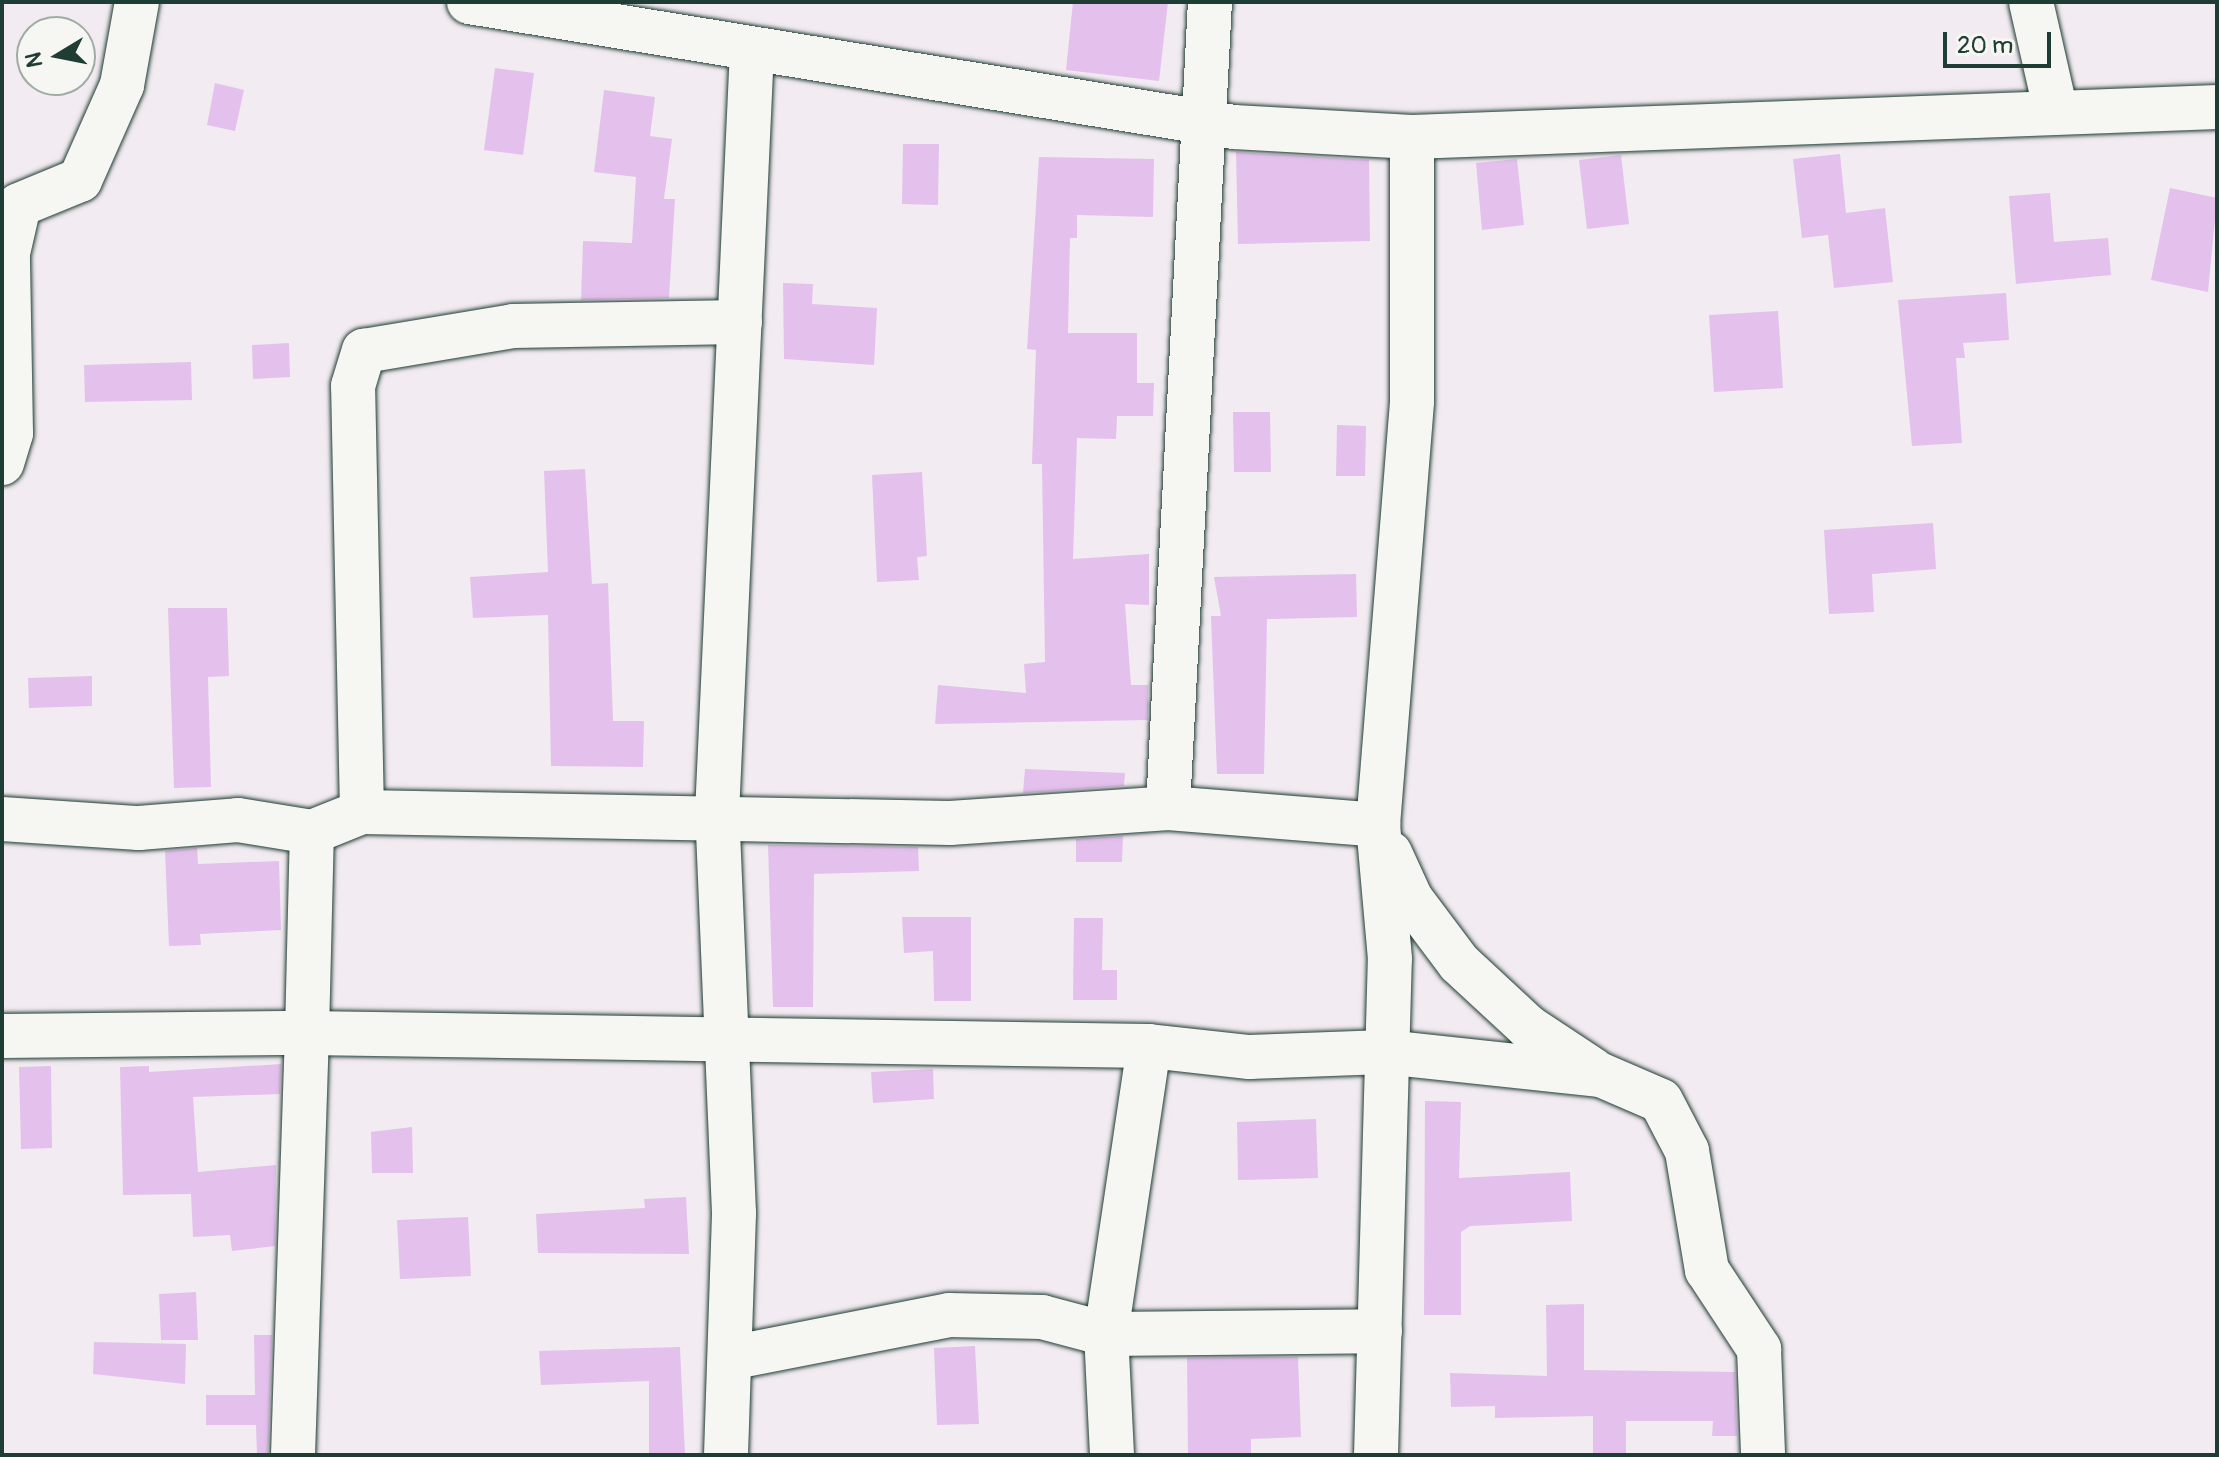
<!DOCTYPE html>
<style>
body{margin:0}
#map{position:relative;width:2219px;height:1457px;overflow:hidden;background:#f2ebf1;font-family:Pangolin,sans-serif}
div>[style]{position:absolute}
.building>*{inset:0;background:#e4c1ec}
.roads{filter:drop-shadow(0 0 2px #1f3d34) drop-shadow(0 0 2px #1f3d34)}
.street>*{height:44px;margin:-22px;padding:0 22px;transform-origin:22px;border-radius:22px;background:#f6f6f2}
.secondary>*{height:44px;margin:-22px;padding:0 22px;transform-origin:22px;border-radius:22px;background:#f6f6f2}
span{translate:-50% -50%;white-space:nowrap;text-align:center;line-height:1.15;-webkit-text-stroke:6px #f6f6f2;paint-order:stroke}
.frame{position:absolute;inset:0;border:4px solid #1f3d34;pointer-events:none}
.north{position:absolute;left:16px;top:16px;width:80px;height:80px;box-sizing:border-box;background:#f6f6f2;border:2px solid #a0aca6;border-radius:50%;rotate:260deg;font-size:22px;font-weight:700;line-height:32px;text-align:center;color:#1f3d34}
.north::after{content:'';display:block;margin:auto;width:28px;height:36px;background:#1f3d34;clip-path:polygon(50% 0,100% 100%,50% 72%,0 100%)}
.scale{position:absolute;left:1943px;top:32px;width:108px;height:36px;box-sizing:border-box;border:4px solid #1f3d34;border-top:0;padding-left:10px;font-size:24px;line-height:28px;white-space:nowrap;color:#1f3d34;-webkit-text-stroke:6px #f6f6f2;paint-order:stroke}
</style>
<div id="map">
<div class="building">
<i style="clip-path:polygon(1073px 2px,1168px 2px,1159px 81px,1066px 70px)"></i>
<i style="clip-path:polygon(495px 68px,534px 73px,523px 155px,484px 150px)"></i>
<i style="clip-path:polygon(215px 83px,244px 90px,235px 131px,207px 125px)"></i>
<i style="clip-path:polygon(604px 90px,655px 97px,650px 136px,672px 139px,664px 199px,675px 199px,669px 298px,581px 300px,583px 241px,632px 243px,636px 177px,594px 172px)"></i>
<i style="clip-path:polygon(903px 144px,939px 144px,938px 205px,902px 204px)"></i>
<i style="clip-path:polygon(1236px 152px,1369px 160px,1370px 241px,1238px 244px)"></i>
<i style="clip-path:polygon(1840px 154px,1846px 213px,1885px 208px,1893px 282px,1834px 288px,1828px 235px,1802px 238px,1793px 159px)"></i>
<i style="clip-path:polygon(1621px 155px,1629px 224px,1587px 229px,1579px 160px)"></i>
<i style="clip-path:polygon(1039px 157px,1154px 159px,1153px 217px,1077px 215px,1077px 238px,1070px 238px,1068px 333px,1137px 333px,1137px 383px,1154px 383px,1153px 416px,1117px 416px,1116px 439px,1077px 438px,1073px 559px,1149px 554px,1149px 605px,1125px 604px,1131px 685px,1148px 685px,1148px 720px,935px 724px,938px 685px,1026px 693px,1024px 664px,1045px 662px,1042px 464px,1032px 464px,1036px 350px,1027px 349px)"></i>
<i style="clip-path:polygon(1517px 159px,1524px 225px,1482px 230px,1476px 163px)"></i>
<i style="clip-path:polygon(2170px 188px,2217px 198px,2208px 292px,2151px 280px)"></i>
<i style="clip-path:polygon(2050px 193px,2054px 242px,2108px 238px,2111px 275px,2016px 284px,2009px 196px)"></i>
<i style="clip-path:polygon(783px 283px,813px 284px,812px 304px,877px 308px,874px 365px,784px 359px)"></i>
<i style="clip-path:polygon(2006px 293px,2009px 340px,1963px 343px,1965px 358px,1956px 358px,1962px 443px,1912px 446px,1898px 300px)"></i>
<i style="clip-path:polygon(1778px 311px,1783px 388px,1714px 392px,1709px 315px)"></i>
<i style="clip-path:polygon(289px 343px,290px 377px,253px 379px,252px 345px)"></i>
<i style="clip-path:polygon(191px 362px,192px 400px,85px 402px,84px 365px)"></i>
<i style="clip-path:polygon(1233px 412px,1270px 412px,1271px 472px,1234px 472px)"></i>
<i style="clip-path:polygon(1337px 425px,1366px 426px,1365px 476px,1336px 476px)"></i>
<i style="clip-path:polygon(585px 469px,592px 584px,608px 583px,613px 721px,644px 721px,643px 767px,551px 766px,548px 615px,473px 618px,470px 577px,548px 572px,544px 471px)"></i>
<i style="clip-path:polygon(922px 472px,927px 556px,917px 557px,919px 580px,877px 582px,872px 475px)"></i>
<i style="clip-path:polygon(1933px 523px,1936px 569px,1872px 574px,1874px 612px,1829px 614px,1824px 530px)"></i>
<i style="clip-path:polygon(1356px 574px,1357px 617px,1267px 619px,1264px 774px,1217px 774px,1211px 616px,1221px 616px,1214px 577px)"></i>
<i style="clip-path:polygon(168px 608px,227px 608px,229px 676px,208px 677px,211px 787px,174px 788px)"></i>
<i style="clip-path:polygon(92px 676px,92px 706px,29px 708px,28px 678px)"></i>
<i style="clip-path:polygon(1025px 769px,1125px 773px,1124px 786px,1023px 793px)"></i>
<i style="clip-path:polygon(1123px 836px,1122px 862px,1076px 862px,1076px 839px)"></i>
<i style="clip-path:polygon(768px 845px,918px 847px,919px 871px,814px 874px,813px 1007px,773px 1007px)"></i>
<i style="clip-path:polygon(197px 848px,198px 864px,279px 861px,281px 930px,200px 934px,201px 945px,169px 946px,165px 851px)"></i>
<i style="clip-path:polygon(902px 917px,971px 917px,971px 1001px,934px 1001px,933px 951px,904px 953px)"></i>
<i style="clip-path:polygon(1074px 918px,1103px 918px,1102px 970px,1117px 970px,1117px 1000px,1073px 1000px)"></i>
<i style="clip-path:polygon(281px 1064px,280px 1094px,193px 1097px,198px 1172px,276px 1165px,275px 1246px,232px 1251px,230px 1235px,193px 1237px,191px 1194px,123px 1195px,120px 1067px,149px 1066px,149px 1072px)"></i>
<i style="clip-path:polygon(51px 1066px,52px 1148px,21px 1149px,19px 1067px)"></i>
<i style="clip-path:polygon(933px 1069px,934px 1099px,873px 1103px,871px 1072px)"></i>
<i style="clip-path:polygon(1425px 1101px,1461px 1102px,1459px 1178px,1570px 1172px,1572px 1221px,1470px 1226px,1461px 1232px,1461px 1315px,1424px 1315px)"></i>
<i style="clip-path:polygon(1316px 1119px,1318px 1178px,1238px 1180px,1237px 1122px)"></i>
<i style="clip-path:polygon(412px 1127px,413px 1173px,372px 1173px,371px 1132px)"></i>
<i style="clip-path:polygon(686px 1197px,689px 1254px,538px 1253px,536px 1214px,645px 1208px,644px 1199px)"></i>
<i style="clip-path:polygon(468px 1217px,471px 1276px,400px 1279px,397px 1220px)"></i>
<i style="clip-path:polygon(196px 1292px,198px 1340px,161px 1340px,159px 1294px)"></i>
<i style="clip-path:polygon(1584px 1304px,1584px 1370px,1735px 1372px,1737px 1436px,1712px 1436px,1713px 1421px,1626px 1421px,1626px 1455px,1593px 1455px,1593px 1416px,1495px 1418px,1495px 1406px,1451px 1407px,1450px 1373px,1547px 1376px,1546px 1305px)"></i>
<i style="clip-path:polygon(254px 1335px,272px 1335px,268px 1455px,257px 1455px,256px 1425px,206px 1425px,206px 1395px,255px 1395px)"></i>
<i style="clip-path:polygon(94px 1342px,186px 1344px,185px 1384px,93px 1374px)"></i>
<i style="clip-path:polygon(975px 1346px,979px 1424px,937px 1425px,934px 1348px)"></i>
<i style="clip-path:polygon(680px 1347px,685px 1455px,649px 1455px,649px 1381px,541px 1385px,539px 1351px)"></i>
<i style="clip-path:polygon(1250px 1357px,1298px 1357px,1301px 1437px,1251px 1439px,1251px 1455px,1188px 1455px,1187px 1358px)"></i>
</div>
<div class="roads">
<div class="street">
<i style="left:469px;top:2px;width:775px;rotate:9.28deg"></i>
<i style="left:1234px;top:127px;width:178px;rotate:3.2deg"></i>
<i style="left:1412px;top:137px;width:806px;rotate:-2.13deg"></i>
<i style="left:2031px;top:2px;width:113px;rotate:77.2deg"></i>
<i style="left:2px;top:463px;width:31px;rotate:-73deg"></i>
<i style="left:11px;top:433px;width:180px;rotate:-91deg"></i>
<i style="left:8px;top:253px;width:49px;rotate:-77.1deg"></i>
<i style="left:19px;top:205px;width:66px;rotate:-22.3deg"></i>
<i style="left:80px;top:180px;width:104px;rotate:-66.1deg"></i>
<i style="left:122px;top:85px;width:84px;rotate:-79.8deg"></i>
<i style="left:1168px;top:808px;width:211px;rotate:4.6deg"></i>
<i style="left:362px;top:812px;width:426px;rotate:-91.2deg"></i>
<i style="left:353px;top:386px;width:37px;rotate:-73deg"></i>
<i style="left:364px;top:351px;width:151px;rotate:-9.5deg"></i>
<i style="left:513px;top:326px;width:227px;rotate:-1deg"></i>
<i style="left:2px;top:819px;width:137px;rotate:3.8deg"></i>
<i style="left:139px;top:828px;width:99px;rotate:-4.6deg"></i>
<i style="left:238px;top:820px;width:75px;rotate:9.2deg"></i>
<i style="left:1390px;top:853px;width:51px;rotate:65.5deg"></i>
<i style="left:1411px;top:899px;width:80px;rotate:53.1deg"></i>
<i style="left:1459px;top:963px;width:94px;rotate:42.8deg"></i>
<i style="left:1528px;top:1027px;width:78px;rotate:33.5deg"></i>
<i style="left:730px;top:1358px;width:223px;rotate:-11.1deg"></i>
<i style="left:949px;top:1315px;width:93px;rotate:1.2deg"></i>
<i style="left:1042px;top:1317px;width:66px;rotate:14.9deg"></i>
<i style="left:1106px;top:1334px;width:274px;rotate:-0.6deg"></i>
<i style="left:293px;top:1455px;width:422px;rotate:-88.1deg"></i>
<i style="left:307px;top:1033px;width:842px;rotate:0.88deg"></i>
<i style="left:1149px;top:1046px;width:101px;rotate:6.3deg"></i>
<i style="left:1249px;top:1057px;width:136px;rotate:-2.1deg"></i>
<i style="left:1385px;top:1052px;width:217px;rotate:6.1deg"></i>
<i style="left:1601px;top:1075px;width:65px;rotate:23.4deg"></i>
<i style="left:1661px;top:1101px;width:56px;rotate:62.5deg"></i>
<i style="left:1687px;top:1151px;width:121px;rotate:80.5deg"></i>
<i style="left:1707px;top:1270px;width:95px;rotate:56.6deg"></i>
<i style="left:1759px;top:1349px;width:106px;rotate:87.8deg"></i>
<i style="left:726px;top:1455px;width:242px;rotate:-88.1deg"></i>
<i style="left:734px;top:1213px;width:399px;rotate:-92.4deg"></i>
<i style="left:717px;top:814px;width:765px;rotate:-87.38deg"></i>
<i style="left:1112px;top:1455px;width:121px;rotate:-92.8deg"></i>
<i style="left:1106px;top:1334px;width:291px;rotate:-81.5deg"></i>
<i style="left:1376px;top:1455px;width:496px;rotate:-88.4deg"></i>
<i style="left:1390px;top:959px;width:135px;rotate:-95.1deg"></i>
<i style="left:1378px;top:825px;width:425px;rotate:-85.4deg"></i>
<i style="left:1412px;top:401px;width:264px;rotate:-90deg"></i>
</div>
<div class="secondary">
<i style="left:2px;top:1036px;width:305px;rotate:-0.6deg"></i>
<i style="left:307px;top:1033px;width:201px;rotate:-88.6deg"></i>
<i style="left:312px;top:832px;width:54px;rotate:-21.8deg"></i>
<i style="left:362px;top:812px;width:588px;rotate:1.07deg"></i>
<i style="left:950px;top:823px;width:219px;rotate:-3.9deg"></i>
<i style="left:1168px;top:808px;width:807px;rotate:-87.02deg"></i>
</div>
</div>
<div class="frame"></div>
<div class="north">N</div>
<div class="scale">20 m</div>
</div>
